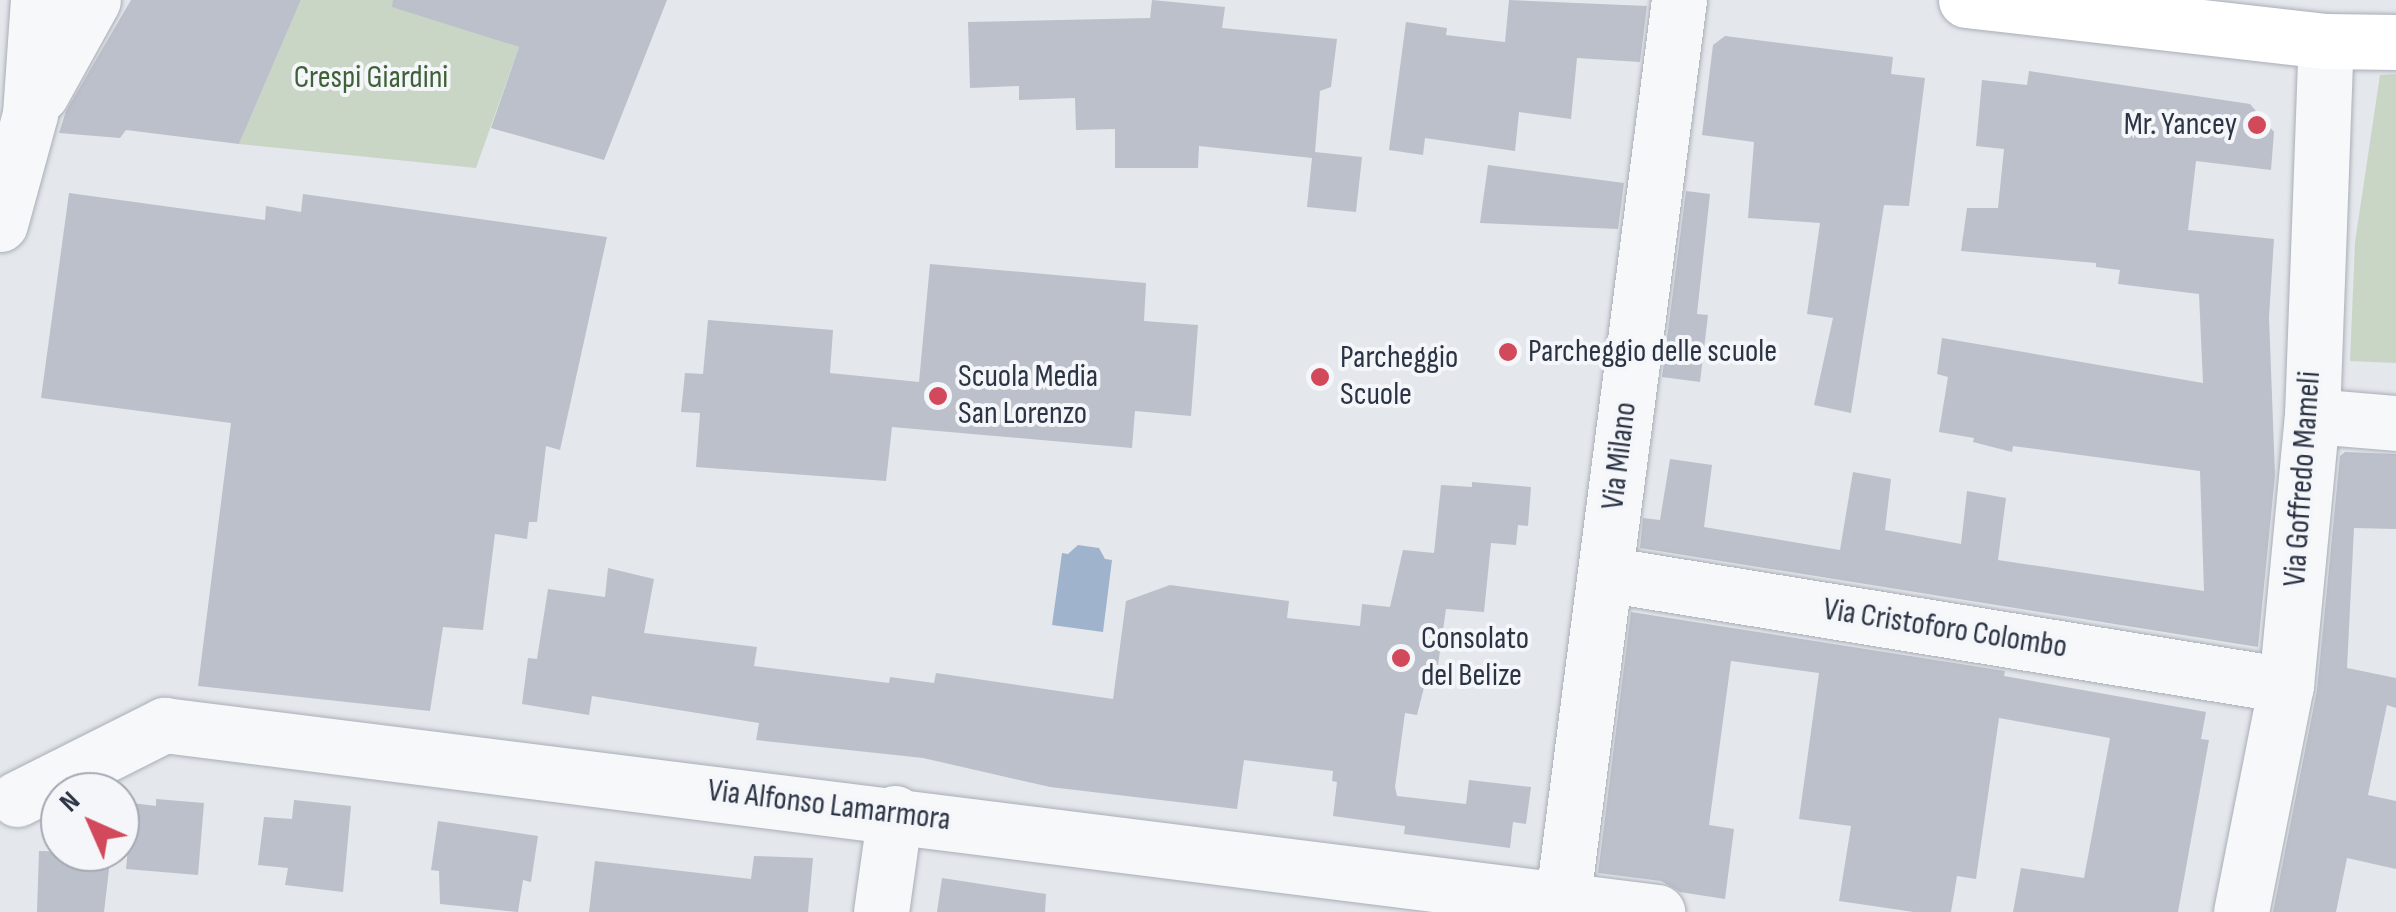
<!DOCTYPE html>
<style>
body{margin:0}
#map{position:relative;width:2396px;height:912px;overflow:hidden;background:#e4e7ec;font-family:"Sofia Sans Condensed",sans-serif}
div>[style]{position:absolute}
.green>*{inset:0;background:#c9d6c5}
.water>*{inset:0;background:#9fb4cc}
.building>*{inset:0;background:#bbc0ca}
.roads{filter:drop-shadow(0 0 2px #a9aeb7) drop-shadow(0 0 2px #a9aeb7)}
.minor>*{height:55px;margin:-27.5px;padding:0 27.5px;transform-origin:27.5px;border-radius:27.5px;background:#f7f8fa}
.major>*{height:55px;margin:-27.5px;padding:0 27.5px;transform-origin:27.5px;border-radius:27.5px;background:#fff}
.dots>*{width:28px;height:28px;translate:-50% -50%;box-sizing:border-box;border:5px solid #f4f6f9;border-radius:50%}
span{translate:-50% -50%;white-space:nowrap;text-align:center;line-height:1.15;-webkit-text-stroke:8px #f4f6f9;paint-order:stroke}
.park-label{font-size:32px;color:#3f6138}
.poi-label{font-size:32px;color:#2b3445}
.right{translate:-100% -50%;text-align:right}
.left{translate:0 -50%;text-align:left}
.street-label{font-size:32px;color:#2b3445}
.north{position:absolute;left:40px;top:772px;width:100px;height:100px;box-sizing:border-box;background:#f4f6f9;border:2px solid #a4a8b1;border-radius:50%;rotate:315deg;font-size:28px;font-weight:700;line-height:40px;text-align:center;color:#2b3445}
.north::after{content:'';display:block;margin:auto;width:35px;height:45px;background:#d1495b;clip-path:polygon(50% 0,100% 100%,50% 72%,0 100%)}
</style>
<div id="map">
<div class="green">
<i style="clip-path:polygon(301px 0,433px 0,429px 18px,519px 47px,476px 168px,239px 144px)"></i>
<i style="clip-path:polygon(2396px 74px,2396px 363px,2350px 361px,2355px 242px,2380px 75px)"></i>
</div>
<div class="water">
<i style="clip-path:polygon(1078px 545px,1099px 548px,1105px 559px,1112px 560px,1103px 632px,1052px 625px,1062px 553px,1068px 554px)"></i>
</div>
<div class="building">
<i style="clip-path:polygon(131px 0,301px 0,239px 144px,126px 130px,120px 138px,59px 133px,66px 111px)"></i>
<i style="clip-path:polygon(393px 0,667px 0,604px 160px,491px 128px,519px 47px,392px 7px)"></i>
<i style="clip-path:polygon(1152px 0,1225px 7px,1222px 28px,1337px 39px,1331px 87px,1320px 91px,1315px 152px,1362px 157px,1356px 212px,1307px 207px,1312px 158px,1199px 146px,1198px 168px,1115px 168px,1115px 129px,1076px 130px,1075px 98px,1019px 100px,1019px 86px,970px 88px,968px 22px,1150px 18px)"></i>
<i style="clip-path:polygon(1509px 0,1647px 6px,1640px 62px,1577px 58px,1571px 119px,1519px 112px,1515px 151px,1425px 138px,1423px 155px,1389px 150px,1406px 22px,1447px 28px,1446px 35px,1505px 42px)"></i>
<i style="clip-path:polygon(1725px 36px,1893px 57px,1891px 74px,1925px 78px,1909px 206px,1884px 205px,1851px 413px,1814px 405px,1833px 318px,1807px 314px,1820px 223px,1748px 218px,1754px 142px,1702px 135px,1713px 45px)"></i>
<i style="clip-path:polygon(2029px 71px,2250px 104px,2274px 132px,2271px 170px,2196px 161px,2188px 230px,2274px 239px,2269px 317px,2275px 475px,2258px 647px,1640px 548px,1643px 518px,1660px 520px,1670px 459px,1712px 465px,1704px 527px,1840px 550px,1853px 472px,1891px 479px,1885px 530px,1961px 544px,1967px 491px,2006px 498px,1998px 560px,2204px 591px,2200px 471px,2013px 446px,2012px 452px,1973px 442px,1974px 438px,1939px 432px,1948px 377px,1937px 374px,1942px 338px,2203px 383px,2199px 294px,2118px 284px,2120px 270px,2096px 267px,2096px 263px,1961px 251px,1967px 208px,1998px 208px,2004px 149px,1976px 146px,1982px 80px,2027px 85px)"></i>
<i style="clip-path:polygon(1488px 165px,1624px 183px,1618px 229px,1480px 223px)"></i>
<i style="clip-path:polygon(1686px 191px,1710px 194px,1697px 314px,1708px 315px,1700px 382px,1662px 377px)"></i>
<i style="clip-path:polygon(69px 193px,265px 220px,266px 206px,301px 212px,303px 194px,607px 237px,560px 450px,546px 446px,537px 522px,529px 522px,527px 539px,495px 534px,483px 630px,443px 627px,430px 711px,198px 686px,231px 423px,41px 398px)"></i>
<i style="clip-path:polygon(930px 264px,1146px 283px,1144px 321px,1198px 325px,1191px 416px,1135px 411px,1132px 448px,892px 427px,886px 481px,696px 467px,700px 413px,681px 412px,685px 373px,703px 374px,708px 320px,833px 330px,830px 373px,919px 382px)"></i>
<i style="clip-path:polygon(2345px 452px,2396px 454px,2396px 529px,2354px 528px,2347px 668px,2396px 678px,2396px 708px,2387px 705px,2368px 795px,2396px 801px,2396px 869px,2347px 858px,2336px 912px,2273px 912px,2317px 690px,2340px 456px)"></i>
<i style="clip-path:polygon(1472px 482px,1531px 487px,1528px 526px,1518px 525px,1516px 545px,1491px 543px,1484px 612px,1446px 609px,1438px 665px,1430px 664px,1417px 715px,1405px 713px,1395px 787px,1397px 796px,1466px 804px,1469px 780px,1531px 787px,1526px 824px,1513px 822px,1510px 848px,1404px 834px,1405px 826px,1333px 816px,1337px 782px,1332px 781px,1333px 771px,1244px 760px,1237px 809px,1050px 787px,923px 758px,756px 740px,759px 723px,592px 696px,589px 715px,522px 704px,528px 658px,537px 659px,548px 589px,605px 597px,608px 568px,654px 579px,644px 633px,757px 647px,754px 666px,889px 683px,890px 677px,934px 683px,936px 673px,1113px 699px,1126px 601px,1170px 585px,1289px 601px,1287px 618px,1360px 626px,1362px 604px,1390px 607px,1403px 550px,1434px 553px,1441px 485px,1472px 487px)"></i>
<i style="clip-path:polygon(1631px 612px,2005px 671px,2004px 676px,2206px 712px,2201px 739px,2209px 740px,2178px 912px,2013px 912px,2021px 868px,2084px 878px,2110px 738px,1999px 718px,1976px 879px,1957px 876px,1951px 912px,1914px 912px,1839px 901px,1851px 826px,1799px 819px,1819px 673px,1731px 661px,1709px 825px,1734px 829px,1725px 899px,1680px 892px,1661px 881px,1598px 873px)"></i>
<i style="clip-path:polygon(156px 799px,204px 803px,198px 875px,126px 869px,132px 803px,156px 806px)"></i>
<i style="clip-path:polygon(294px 800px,351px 806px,343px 892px,285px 885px,288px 868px,258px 865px,264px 817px,292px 819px)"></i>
<i style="clip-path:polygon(438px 821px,538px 836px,531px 882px,523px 880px,518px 912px,440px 904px,439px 871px,431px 870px)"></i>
<i style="clip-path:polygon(39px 851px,111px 852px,104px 912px,37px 912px)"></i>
<i style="clip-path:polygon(754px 856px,813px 858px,808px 912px,589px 912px,595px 861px,751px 879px)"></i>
<i style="clip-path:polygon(942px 878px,1046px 894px,1045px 912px,937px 912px)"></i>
</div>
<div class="roads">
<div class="minor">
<i style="left:41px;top:94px;width:107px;rotate:-61deg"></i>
<i style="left:0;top:224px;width:114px;rotate:-74.7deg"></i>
<i style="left:30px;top:114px;width:114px;rotate:-86deg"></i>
<i style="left:2312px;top:416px;width:84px;rotate:4.8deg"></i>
<i style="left:1605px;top:574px;width:690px;rotate:9.26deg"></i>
<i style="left:17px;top:799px;width:165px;rotate:-26.7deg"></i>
<i style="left:164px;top:725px;width:1505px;rotate:7.14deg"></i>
<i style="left:881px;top:912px;width:100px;rotate:-82deg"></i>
<i style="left:1561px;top:912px;width:920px;rotate:-82.63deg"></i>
<i style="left:2241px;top:912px;width:231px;rotate:-78.8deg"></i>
<i style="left:2286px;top:685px;width:270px;rotate:-84.5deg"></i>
<i style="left:2312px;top:416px;width:375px;rotate:-87.9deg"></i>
</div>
<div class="major">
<i style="left:1966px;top:0;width:362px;rotate:6.5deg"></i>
<i style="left:2326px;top:41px;width:70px;rotate:0.8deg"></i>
</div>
</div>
<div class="dots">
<i style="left:2257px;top:125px;background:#d1495b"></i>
<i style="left:1508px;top:352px;background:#d1495b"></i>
<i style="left:1320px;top:377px;background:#d1495b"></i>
<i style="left:938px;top:396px;background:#d1495b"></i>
<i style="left:1401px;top:658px;background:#d1495b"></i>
</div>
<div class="park-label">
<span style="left:371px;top:78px">Crespi Giardini</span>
</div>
<div class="poi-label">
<span class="right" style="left:2237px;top:125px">Mr. Yancey</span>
<span class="left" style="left:1528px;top:352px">Parcheggio delle scuole</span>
<span class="left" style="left:1340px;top:377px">Parcheggio<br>Scuole</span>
<span class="left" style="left:958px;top:396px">Scuola Media<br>San Lorenzo</span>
<span class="left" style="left:1421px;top:658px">Consolato<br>del Belize</span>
</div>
<div class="street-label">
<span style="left:1620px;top:456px;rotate:-83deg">Via Milano</span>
<span style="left:2303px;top:479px;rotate:-86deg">Via Goffredo Mameli</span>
<span style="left:1945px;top:629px;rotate:9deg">Via Cristoforo Colombo</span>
<span style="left:829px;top:806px;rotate:7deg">Via Alfonso Lamarmora</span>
</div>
<div class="north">N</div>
</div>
